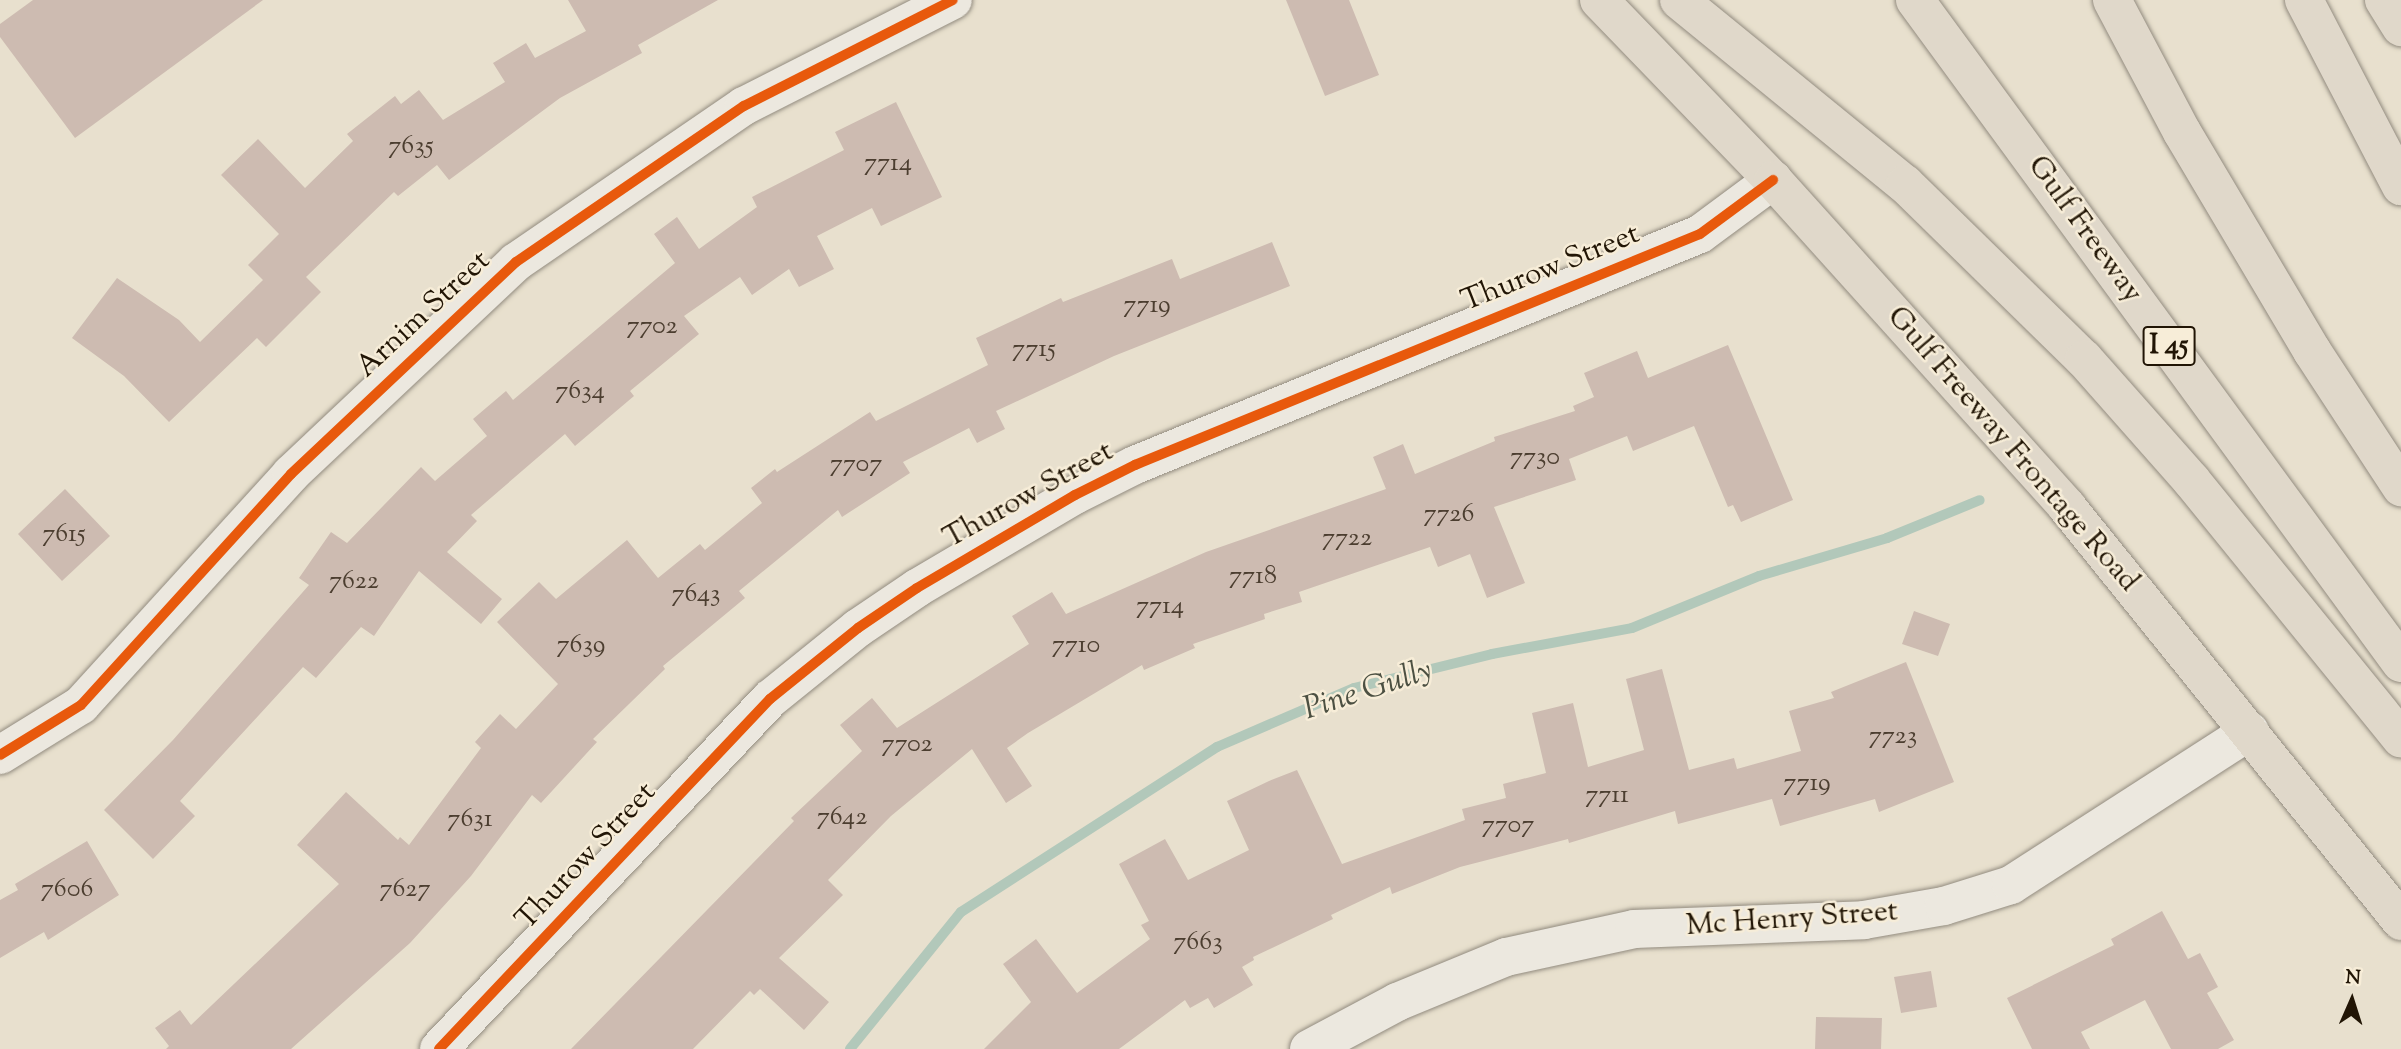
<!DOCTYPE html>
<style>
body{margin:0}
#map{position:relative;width:2401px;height:1049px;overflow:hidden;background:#e8e0ce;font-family:"Sorts Mill Goudy",serif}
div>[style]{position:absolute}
.stream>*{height:10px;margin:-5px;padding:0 5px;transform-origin:5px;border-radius:5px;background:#b2c8ba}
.building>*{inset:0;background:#cdbbb1}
.roads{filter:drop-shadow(0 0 2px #928b7f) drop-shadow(0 0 2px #928b7f)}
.minor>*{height:38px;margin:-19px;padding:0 19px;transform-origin:19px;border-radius:19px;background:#ece8df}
.major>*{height:38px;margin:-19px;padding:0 19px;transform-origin:19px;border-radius:19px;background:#e0d8ca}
.highway>*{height:38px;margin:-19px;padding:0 19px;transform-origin:19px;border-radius:19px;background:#e0d8ca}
.cycleway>*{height:10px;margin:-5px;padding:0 5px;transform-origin:5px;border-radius:5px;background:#e8590c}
span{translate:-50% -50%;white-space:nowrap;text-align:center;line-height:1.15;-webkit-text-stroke:5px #f7edd8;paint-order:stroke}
.number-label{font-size:26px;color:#4c3e30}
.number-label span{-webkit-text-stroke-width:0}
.shield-label span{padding:2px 5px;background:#f7edd8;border:2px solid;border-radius:5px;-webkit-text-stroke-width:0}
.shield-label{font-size:28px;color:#211505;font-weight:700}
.street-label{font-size:30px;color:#211505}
.water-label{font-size:32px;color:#4c5042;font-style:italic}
.north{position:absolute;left:2317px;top:965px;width:70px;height:70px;-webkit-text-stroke:5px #f7edd8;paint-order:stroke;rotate:3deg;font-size:19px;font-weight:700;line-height:28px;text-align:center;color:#211505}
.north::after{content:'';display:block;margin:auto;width:24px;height:32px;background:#211505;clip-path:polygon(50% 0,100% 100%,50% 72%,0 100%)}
</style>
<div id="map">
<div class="stream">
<i style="left:850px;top:1049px;width:176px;rotate:-51deg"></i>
<i style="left:961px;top:912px;width:305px;rotate:-32.8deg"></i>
<i style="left:1217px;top:747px;width:149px;rotate:-23.3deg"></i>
<i style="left:1354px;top:688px;width:142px;rotate:-13.8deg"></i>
<i style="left:1492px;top:654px;width:142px;rotate:-10.5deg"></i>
<i style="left:1632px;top:628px;width:137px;rotate:-22.3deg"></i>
<i style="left:1759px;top:576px;width:134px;rotate:-16.5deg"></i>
<i style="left:1887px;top:538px;width:100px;rotate:-22.2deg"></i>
</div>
<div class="building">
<i style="clip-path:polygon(33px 0,263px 0,75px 138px,0 37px,0 24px)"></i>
<i style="clip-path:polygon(568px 0,718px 0,638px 45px,642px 53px,560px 98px,449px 180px,437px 165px,398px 196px,394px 192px,306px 277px,321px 292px,266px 347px,257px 338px,169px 422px,124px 376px,72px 338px,117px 278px,179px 320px,200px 342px,263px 280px,248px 265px,279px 234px,221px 175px,258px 139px,305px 188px,353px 141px,347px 134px,395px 96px,401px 104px,419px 90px,443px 120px,505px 82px,493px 63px,526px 43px,535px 58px,586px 31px)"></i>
<i style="clip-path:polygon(1286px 0,1349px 0,1379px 75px,1325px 96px)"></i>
<i style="clip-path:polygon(896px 102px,942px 197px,881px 226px,872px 208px,817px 236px,834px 269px,799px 287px,789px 269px,752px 295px,740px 277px,684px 316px,699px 334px,630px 391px,634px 396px,575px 446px,565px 434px,471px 515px,477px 521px,447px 552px,502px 599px,481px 624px,419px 571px,374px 636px,361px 627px,316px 678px,303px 667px,180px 801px,195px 816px,153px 859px,104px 810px,173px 740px,309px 585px,299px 578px,331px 532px,347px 543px,421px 467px,435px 481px,487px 436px,473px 419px,506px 391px,513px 400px,675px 263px,654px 234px,677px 217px,699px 249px,757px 207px,752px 197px,844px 150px,835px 132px)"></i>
<i style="clip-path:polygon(1272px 242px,1290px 286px,1114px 356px,996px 411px,1005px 429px,977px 443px,969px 428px,903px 462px,910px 473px,842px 517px,838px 510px,739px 591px,745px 598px,663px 666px,665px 669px,593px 739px,597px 742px,541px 803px,532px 795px,471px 876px,410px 943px,291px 1049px,166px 1049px,169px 1046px,155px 1028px,180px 1010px,191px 1025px,339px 884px,297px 845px,346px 792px,398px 840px,400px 837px,409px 845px,481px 748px,475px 742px,500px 714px,516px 729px,558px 684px,497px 622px,539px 582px,556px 599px,627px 540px,658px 578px,700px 544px,705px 550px,762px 503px,751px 488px,775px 469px,777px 472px,870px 412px,876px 421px,988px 365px,976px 338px,1061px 298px,1063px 302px,1172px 259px,1180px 279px)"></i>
<i style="clip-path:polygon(1728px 345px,1793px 500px,1741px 522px,1733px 505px,1728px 507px,1694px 426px,1633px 451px,1627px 436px,1569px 459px,1576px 480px,1494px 507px,1525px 583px,1487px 598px,1470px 554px,1438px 567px,1430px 547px,1299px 592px,1302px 602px,1264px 614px,1265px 619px,1193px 644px,1195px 648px,1144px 670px,1142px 665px,1028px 733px,1007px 748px,1032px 786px,1006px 803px,972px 749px,891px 816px,828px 880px,843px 895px,779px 958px,829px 1002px,804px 1030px,760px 989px,754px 995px,750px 991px,693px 1049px,571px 1049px,794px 821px,791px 818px,862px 751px,840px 725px,872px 698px,897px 728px,1029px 644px,1012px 616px,1052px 592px,1066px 614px,1206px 552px,1386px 489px,1373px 457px,1403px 444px,1415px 474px,1495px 441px,1494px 437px,1575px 411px,1573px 406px,1594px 397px,1584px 373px,1637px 351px,1648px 378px)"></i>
<i style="clip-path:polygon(65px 489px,110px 536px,62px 581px,18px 534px)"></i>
<i style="clip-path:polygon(1914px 611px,1950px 624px,1938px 656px,1902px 644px)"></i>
<i style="clip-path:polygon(1906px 662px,1954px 782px,1879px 812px,1875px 799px,1780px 826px,1772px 799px,1678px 824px,1675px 811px,1569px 843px,1568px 839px,1460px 867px,1392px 894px,1390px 887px,1331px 915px,1333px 919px,1253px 957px,1254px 960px,1242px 967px,1253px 985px,1214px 1008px,1208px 998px,1190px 1008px,1185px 1000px,1119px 1049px,984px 1049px,1031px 1002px,1003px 964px,1036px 939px,1077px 993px,1150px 939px,1141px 925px,1149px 921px,1119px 864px,1165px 839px,1188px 880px,1249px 850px,1227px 801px,1269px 781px,1297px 770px,1342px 864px,1465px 820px,1462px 809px,1506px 798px,1503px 784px,1546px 773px,1532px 713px,1573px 703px,1588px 767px,1644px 750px,1626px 679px,1662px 669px,1689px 770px,1734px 758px,1737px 769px,1801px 751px,1789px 711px,1834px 698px,1831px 692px)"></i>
<i style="clip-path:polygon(87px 841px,119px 895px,48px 940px,44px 932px,0 958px,0 900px,18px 890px,15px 884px)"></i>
<i style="clip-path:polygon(2162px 911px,2188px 959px,2200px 953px,2218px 987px,2207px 993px,2234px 1040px,2218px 1049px,2171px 1049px,2145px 1000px,2081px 1032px,2090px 1049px,2032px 1049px,2007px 998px,2114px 945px,2111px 939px)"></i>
<i style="clip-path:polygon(1931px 971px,1937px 1007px,1901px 1013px,1894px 977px)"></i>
<i style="clip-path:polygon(1816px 1017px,1882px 1018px,1881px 1049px,1815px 1049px)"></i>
</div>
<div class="roads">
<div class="minor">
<i style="left:0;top:755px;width:95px;rotate:-31.7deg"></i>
<i style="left:81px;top:705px;width:312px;rotate:-47.7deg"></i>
<i style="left:291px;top:474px;width:309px;rotate:-43.3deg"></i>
<i style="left:516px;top:262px;width:276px;rotate:-34.4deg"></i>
<i style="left:744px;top:106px;width:234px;rotate:-26.9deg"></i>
<i style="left:439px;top:1049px;width:482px;rotate:-46.6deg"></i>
<i style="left:770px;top:699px;width:113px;rotate:-38.9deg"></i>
<i style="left:858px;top:628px;width:71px;rotate:-34.1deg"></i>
<i style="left:917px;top:588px;width:183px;rotate:-30.5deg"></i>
<i style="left:1075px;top:495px;width:67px;rotate:-26.6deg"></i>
<i style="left:1135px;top:465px;width:610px;rotate:-22.24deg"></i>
<i style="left:1700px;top:234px;width:91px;rotate:-36.5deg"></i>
<i style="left:1309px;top:1049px;width:100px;rotate:-28.1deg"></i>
<i style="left:1397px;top:1002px;width:118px;rotate:-22.4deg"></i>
<i style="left:1506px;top:957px;width:131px;rotate:-12.3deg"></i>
<i style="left:1634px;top:929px;width:230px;rotate:-2.2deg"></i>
<i style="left:1864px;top:920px;width:81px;rotate:-9.9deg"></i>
<i style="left:1944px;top:906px;width:70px;rotate:-17.4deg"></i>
<i style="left:2011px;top:885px;width:284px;rotate:-32.8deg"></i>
</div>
<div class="major">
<i style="left:1599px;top:0;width:250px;rotate:46deg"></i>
<i style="left:1773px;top:180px;width:440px;rotate:48deg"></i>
<i style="left:2067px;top:507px;width:532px;rotate:51.1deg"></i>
</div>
<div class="highway">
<i style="left:1679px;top:0;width:291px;rotate:39.2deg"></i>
<i style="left:1905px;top:184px;width:250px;rotate:44.4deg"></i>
<i style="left:2084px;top:359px;width:162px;rotate:48.5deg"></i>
<i style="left:2191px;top:480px;width:333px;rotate:50.9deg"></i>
<i style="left:1915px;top:0;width:822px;rotate:53.76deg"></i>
<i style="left:2112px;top:0;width:149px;rotate:62.1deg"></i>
<i style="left:2182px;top:132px;width:255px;rotate:59.3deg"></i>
<i style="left:2312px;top:351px;width:163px;rotate:56.8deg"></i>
<i style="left:2304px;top:0;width:210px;rotate:62.5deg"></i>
<i style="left:2384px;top:0;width:32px;rotate:58deg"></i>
</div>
</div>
<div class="cycleway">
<i style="left:0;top:755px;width:95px;rotate:-31.7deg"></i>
<i style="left:81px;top:705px;width:312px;rotate:-47.7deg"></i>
<i style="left:291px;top:474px;width:309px;rotate:-43.3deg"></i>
<i style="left:516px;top:262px;width:276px;rotate:-34.4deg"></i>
<i style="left:744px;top:106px;width:234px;rotate:-26.9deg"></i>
<i style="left:439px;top:1049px;width:482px;rotate:-46.6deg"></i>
<i style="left:770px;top:699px;width:113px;rotate:-38.9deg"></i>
<i style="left:858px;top:628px;width:71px;rotate:-34.1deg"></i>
<i style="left:917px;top:588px;width:183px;rotate:-30.5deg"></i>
<i style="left:1075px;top:495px;width:67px;rotate:-26.6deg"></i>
<i style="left:1135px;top:465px;width:610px;rotate:-22.24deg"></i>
<i style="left:1700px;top:234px;width:91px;rotate:-36.5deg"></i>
</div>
<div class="number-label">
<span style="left:411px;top:147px">7635</span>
<span style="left:888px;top:164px">7714</span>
<span style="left:1147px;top:306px">7719</span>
<span style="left:652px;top:327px">7702</span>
<span style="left:1034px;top:350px">7715</span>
<span style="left:580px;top:392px">7634</span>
<span style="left:1535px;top:458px">7730</span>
<span style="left:856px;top:465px">7707</span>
<span style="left:1449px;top:515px">7726</span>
<span style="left:64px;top:535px">7615</span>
<span style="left:1347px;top:539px">7722</span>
<span style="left:1253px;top:577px">7718</span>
<span style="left:354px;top:582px">7622</span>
<span style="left:696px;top:595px">7643</span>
<span style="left:1160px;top:607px">7714</span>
<span style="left:581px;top:646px">7639</span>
<span style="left:1076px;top:646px">7710</span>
<span style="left:1893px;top:737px">7723</span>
<span style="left:907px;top:745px">7702</span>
<span style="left:1807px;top:784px">7719</span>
<span style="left:1607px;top:796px">7711</span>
<span style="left:842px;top:818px">7642</span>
<span style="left:470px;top:820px">7631</span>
<span style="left:1508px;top:826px">7707</span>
<span style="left:67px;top:890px">7606</span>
<span style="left:405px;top:890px">7627</span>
<span style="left:1198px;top:943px">7663</span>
</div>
<div class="shield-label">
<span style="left:2169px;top:346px">I 45</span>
</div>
<div class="street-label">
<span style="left:2084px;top:230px;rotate:54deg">Gulf Freeway</span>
<span style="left:1551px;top:269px;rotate:-22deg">Thurow Street</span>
<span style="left:424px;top:315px;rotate:-43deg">Arnim Street</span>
<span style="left:2012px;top:450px;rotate:49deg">Gulf Freeway Frontage Road</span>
<span style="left:1029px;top:496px;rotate:-29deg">Thurow Street</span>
<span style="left:587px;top:857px;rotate:-47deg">Thurow Street</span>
<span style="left:1792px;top:920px;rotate:-4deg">Mc Henry Street</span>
</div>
<div class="water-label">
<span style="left:1368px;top:691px;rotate:-18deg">Pine Gully</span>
</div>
<div class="north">N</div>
</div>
